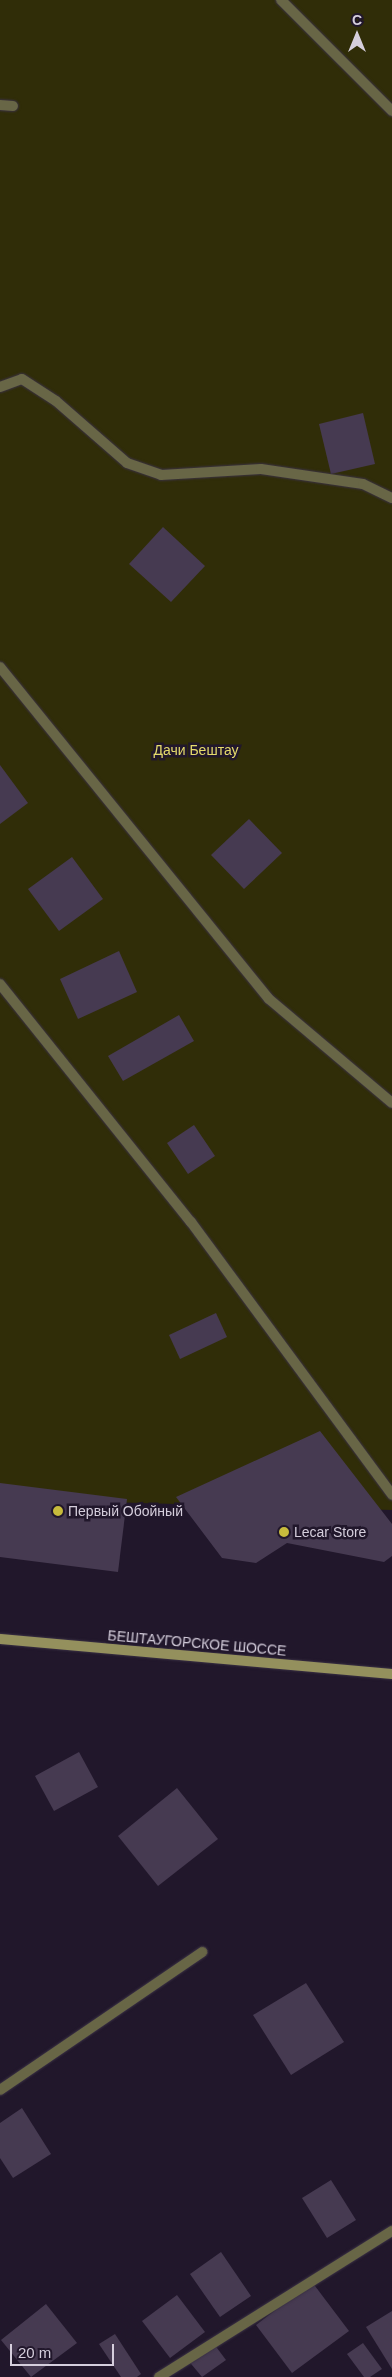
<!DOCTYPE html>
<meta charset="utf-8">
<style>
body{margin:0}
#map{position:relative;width:392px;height:2377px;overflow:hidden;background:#21172b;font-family:Helvetica,sans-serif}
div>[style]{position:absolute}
.green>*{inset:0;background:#302d08}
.building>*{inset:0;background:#463a51}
.roads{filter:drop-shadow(0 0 1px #3a3144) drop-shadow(0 0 1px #3a3144)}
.service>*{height:10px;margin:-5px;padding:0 5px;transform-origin:5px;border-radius:5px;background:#686646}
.secondary>*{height:10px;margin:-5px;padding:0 5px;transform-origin:5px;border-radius:5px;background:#94905d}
.dots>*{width:14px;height:14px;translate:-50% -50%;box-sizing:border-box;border:2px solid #21172b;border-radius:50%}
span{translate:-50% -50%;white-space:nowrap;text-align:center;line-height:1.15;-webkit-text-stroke:5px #21172b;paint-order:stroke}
.park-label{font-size:14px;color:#e5db6c}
.poi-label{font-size:14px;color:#d5cedc}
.left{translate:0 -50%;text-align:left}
.street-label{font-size:14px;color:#d5cedc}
.north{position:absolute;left:332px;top:10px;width:50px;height:50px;-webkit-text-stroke:4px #21172b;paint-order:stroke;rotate:0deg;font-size:14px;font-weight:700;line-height:20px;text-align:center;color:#d5cedc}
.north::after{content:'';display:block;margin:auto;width:18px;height:22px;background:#d5cedc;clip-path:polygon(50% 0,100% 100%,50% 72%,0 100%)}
.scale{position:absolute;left:10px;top:2344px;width:104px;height:22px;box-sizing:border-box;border:2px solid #d5cedc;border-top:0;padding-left:6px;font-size:15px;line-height:18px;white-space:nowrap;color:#d5cedc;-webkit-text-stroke:4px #21172b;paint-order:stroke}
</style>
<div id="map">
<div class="green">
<i style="clip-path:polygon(0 0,392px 0,392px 1510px,0 1499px)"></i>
</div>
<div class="building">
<i style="clip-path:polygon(363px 413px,375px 464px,331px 474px,319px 424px)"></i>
<i style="clip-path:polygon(163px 527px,205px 566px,171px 602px,129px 564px)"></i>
<i style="clip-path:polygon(0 765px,28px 803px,0 824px)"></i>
<i style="clip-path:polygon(249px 819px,282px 853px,244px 889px,211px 855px)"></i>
<i style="clip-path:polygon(72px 857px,103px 899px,59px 931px,28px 889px)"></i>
<i style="clip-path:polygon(119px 951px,137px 992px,78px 1019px,60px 979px)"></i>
<i style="clip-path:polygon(179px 1015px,194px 1041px,123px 1081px,108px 1056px)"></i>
<i style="clip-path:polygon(194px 1125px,215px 1156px,188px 1174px,167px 1143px)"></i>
<i style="clip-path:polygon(216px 1313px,227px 1337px,180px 1359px,169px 1335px)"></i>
<i style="clip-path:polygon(320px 1431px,392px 1524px,392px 1556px,384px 1562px,287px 1543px,256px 1563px,222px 1558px,176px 1497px)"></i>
<i style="clip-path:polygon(0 1483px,127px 1499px,118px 1572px,0 1557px)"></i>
<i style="clip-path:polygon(79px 1752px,98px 1787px,54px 1811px,35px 1776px)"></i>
<i style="clip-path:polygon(177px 1788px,218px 1839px,158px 1886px,118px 1836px)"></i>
<i style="clip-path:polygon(306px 1983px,344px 2042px,291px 2075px,253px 2015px)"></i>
<i style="clip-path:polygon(22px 2108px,51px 2154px,13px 2178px,0 2158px,0 2123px)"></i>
<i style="clip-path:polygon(331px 2180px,356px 2220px,327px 2238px,302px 2198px)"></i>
<i style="clip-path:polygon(221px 2252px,251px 2296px,220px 2317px,190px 2274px)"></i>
<i style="clip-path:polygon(312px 2282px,349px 2331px,292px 2373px,256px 2325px)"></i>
<i style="clip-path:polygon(177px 2295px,205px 2332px,170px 2358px,142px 2321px)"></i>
<i style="clip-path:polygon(46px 2304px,77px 2343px,31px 2377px,1px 2340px)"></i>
<i style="clip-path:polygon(392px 2311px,392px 2369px,366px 2327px)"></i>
<i style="clip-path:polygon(115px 2334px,141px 2374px,137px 2377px,121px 2377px,99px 2344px)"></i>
<i style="clip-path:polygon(211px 2340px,226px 2360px,202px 2377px,187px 2359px)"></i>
<i style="clip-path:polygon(363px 2343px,382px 2369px,370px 2377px,364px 2377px,347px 2354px)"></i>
</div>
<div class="roads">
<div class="service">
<i style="left:281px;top:0;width:157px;rotate:45deg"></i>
<i style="left:0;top:105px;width:13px;rotate:4deg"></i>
<i style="left:0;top:387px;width:23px;rotate:-20deg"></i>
<i style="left:22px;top:379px;width:40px;rotate:32.9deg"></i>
<i style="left:56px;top:401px;width:94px;rotate:41.1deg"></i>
<i style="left:127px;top:463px;width:36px;rotate:19deg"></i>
<i style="left:161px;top:475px;width:100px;rotate:-3.4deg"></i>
<i style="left:261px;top:469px;width:103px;rotate:8.4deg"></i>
<i style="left:363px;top:484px;width:32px;rotate:26deg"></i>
<i style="left:0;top:667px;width:427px;rotate:51deg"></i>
<i style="left:269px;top:999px;width:161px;rotate:40.2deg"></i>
<i style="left:0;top:984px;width:305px;rotate:51.3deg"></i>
<i style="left:191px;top:1222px;width:339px;rotate:53.6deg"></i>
<i style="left:0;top:2090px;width:245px;rotate:-34.3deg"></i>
<i style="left:159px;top:2377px;width:275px;rotate:-32.1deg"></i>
</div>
<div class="secondary">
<i style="left:0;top:1639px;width:394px;rotate:5.1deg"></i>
</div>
</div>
<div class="dots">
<i style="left:58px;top:1511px;background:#c7bb3c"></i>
<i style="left:284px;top:1532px;background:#c7bb3c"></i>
</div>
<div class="park-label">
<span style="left:196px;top:750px">Дачи Бештау</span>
</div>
<div class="poi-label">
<span class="left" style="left:68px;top:1511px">Первый Обойный</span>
<span class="left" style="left:294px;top:1532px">Lecar Store</span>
</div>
<div class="street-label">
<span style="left:197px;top:1643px;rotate:5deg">БЕШТАУГОРСКОЕ ШОССЕ</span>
</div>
<div class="north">С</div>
<div class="scale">20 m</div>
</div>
